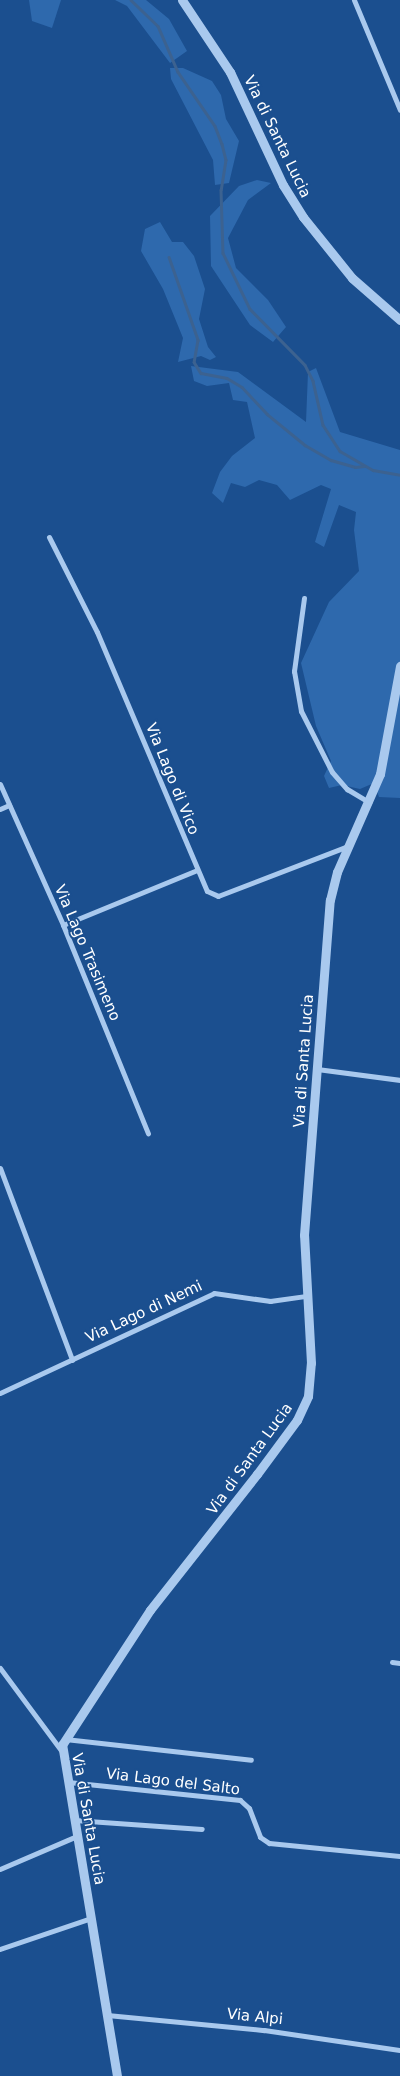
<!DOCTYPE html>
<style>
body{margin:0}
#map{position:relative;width:400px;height:2076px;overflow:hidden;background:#1b4f8f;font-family:"DejaVu Sans",sans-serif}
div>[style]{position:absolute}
.green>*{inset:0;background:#2e69ad}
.stream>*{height:2.5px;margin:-1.25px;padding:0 1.25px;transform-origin:1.25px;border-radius:1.25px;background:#3c6290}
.minor>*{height:5px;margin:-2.5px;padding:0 2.5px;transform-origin:2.5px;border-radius:2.5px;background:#a9c9ee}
.tertiary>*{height:9px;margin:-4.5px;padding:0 4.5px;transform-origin:4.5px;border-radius:4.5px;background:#a9c9ee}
span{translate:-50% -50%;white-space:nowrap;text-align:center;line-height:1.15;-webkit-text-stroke:4px #1b4f8f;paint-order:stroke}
.street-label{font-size:15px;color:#fff}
</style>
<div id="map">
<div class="green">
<i style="clip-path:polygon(29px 0,61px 0,52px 28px,32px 21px)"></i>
<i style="clip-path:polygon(115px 0,146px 0,169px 19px,187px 51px,170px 63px,127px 6px)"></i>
<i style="clip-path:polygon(170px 68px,183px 68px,212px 81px,221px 95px,226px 119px,239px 141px,229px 183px,215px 185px,213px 160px,171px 79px)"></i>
<i style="clip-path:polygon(257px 180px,271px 183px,248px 200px,228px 238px,236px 268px,268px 300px,286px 327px,273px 342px,250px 325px,211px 266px,210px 216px,239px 186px)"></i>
<i style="clip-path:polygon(160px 222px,172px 242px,183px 242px,194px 256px,205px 289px,199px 319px,208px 347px,216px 357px,210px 360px,201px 356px,178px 362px,183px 338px,163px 289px,141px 251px,145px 229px)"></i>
<i style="clip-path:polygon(191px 366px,238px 372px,306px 422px,308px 372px,316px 368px,340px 432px,400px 450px,400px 798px,379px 797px,374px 783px,360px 789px,342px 785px,329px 788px,324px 776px,331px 761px,316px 726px,301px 663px,329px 602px,359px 571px,354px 530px,356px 512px,339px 505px,324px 547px,315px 542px,331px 489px,321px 485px,290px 500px,277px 485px,259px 480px,245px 487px,231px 483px,223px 503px,212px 493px,220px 472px,232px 456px,255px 438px,247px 402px,233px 400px,229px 383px,207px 386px,194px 381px)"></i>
</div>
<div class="stream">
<i style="left:131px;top:0;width:37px;rotate:44deg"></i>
<i style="left:158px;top:26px;width:50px;rotate:66.5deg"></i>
<i style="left:178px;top:72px;width:65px;rotate:55.6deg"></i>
<i style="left:215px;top:126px;width:19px;rotate:69deg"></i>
<i style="left:222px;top:144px;width:16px;rotate:76deg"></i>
<i style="left:226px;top:160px;width:30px;rotate:99deg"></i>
<i style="left:221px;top:190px;width:63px;rotate:88.2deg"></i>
<i style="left:223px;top:253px;width:62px;rotate:64.3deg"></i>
<i style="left:250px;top:309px;width:78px;rotate:45.5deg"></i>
<i style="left:305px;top:365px;width:18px;rotate:63deg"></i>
<i style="left:313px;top:381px;width:45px;rotate:77.2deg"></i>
<i style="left:323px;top:425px;width:31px;rotate:57deg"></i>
<i style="left:340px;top:451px;width:38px;rotate:30deg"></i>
<i style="left:373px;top:470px;width:27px;rotate:10deg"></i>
<i style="left:169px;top:257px;width:88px;rotate:70.7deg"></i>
<i style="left:198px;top:340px;width:22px;rotate:100deg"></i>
<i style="left:194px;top:362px;width:13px;rotate:58deg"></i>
<i style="left:201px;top:373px;width:26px;rotate:11deg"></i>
<i style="left:227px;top:378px;width:17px;rotate:31deg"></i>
<i style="left:242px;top:387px;width:37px;rotate:47deg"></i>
<i style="left:267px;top:414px;width:49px;rotate:39.2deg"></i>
<i style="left:305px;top:445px;width:30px;rotate:30deg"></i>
<i style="left:331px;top:460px;width:25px;rotate:16deg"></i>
<i style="left:355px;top:467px;width:9px;rotate:-6deg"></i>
</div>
<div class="minor">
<i style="left:354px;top:0;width:119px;rotate:67.3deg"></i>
<i style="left:49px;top:537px;width:106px;rotate:63.2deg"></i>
<i style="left:97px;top:632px;width:281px;rotate:67deg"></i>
<i style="left:207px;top:891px;width:12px;rotate:24deg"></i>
<i style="left:218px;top:896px;width:139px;rotate:-21deg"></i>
<i style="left:304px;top:598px;width:74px;rotate:97.8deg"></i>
<i style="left:294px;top:671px;width:41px;rotate:80.1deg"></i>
<i style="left:301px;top:711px;width:68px;rotate:63.1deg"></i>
<i style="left:332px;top:772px;width:23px;rotate:49deg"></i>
<i style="left:347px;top:789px;width:26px;rotate:31deg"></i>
<i style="left:0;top:784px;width:154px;rotate:65.9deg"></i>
<i style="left:63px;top:925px;width:225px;rotate:67.8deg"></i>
<i style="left:0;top:809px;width:10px;rotate:-24deg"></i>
<i style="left:63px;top:925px;width:145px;rotate:-22.3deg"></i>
<i style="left:317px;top:1069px;width:84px;rotate:7.5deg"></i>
<i style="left:0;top:1168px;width:205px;rotate:69.4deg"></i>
<i style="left:0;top:1393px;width:236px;rotate:-25deg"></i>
<i style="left:214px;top:1293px;width:57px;rotate:8.1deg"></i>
<i style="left:270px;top:1301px;width:35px;rotate:-8deg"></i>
<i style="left:392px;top:1662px;width:8px;rotate:7deg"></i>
<i style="left:0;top:1668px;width:102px;rotate:53.4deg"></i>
<i style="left:65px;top:1739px;width:187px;rotate:6.4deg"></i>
<i style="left:68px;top:1782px;width:173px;rotate:6deg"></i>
<i style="left:240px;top:1800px;width:12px;rotate:42deg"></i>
<i style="left:249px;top:1808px;width:31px;rotate:69deg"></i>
<i style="left:260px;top:1837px;width:11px;rotate:34deg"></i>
<i style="left:269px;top:1843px;width:132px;rotate:5.7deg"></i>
<i style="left:74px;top:1820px;width:128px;rotate:4deg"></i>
<i style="left:0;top:1869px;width:84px;rotate:-23.2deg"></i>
<i style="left:0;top:1949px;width:96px;rotate:-18.8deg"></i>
<i style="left:107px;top:2015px;width:158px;rotate:5.5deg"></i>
<i style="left:264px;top:2030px;width:137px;rotate:8.4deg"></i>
</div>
<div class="tertiary">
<i style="left:182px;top:0;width:87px;rotate:56.3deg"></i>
<i style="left:230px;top:72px;width:125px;rotate:64.9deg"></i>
<i style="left:283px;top:185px;width:38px;rotate:58deg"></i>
<i style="left:303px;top:217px;width:78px;rotate:51.2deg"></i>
<i style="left:352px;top:278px;width:64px;rotate:41.2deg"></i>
<i style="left:117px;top:2076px;width:336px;rotate:-99.4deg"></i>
<i style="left:62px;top:1745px;width:161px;rotate:-56.9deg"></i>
<i style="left:150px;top:1610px;width:173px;rotate:-51.8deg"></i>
<i style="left:257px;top:1474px;width:67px;rotate:-53.5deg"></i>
<i style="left:297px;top:1420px;width:26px;rotate:-65deg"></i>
<i style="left:308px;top:1396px;width:33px;rotate:-85deg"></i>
<i style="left:311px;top:1363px;width:128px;rotate:-93.1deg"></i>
<i style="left:304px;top:1235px;width:336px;rotate:-85.6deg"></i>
<i style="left:330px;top:900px;width:29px;rotate:-76deg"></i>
<i style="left:337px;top:872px;width:107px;rotate:-66.3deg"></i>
<i style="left:380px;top:774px;width:110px;rotate:-79.5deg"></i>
</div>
<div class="street-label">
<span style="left:277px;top:137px;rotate:64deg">Via di Santa Lucia</span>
<span style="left:172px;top:779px;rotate:68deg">Via Lago di Vico</span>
<span style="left:87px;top:953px;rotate:67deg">Via Lago Trasimeno</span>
<span style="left:304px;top:1061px;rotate:-86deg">Via di Santa Lucia</span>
<span style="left:144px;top:1312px;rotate:-25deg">Via Lago di Nemi</span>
<span style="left:250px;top:1459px;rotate:-54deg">Via di Santa Lucia</span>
<span style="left:173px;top:1782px;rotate:7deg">Via Lago del Salto</span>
<span style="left:88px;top:1819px;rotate:80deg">Via di Santa Lucia</span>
<span style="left:255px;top:2017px;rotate:6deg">Via Alpi</span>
</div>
</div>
